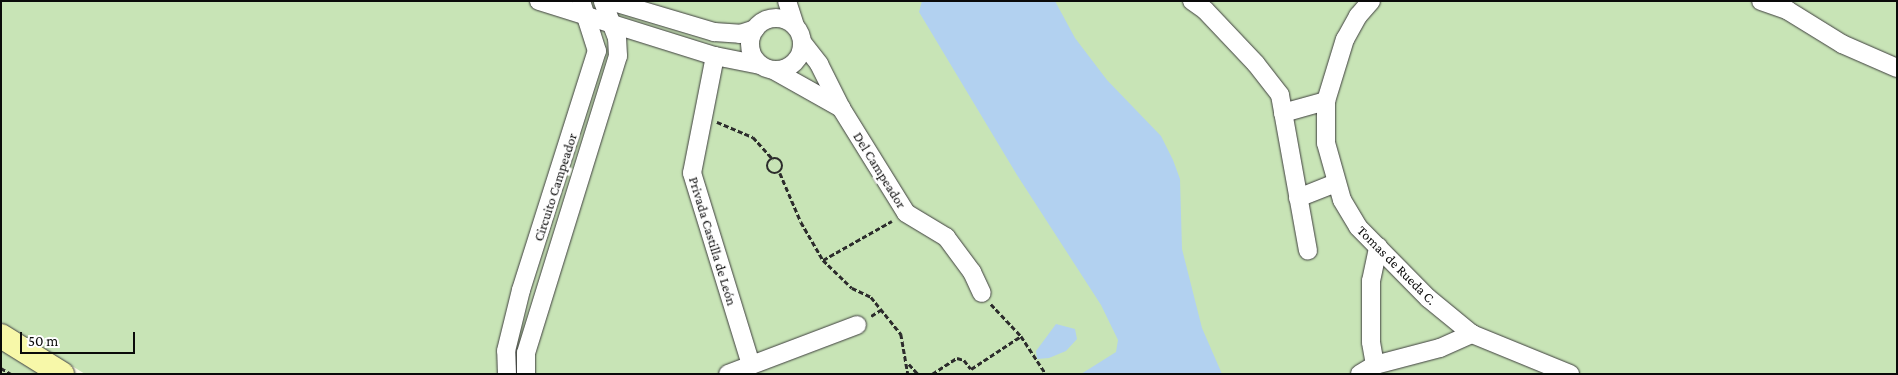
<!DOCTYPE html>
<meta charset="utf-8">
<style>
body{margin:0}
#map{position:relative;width:1898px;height:375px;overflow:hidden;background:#fdfce9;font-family:"Crimson Pro",serif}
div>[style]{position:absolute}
.green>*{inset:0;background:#c8e4b6}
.water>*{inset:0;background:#b2d1f0}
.path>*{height:2.5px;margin-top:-1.25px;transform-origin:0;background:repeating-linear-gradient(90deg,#2c2c2c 0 5px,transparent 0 7.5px)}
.path>.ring{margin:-1.25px;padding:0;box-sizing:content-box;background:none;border:2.5px solid #2c2c2c;border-radius:50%}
.roads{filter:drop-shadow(0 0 1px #3d3d3d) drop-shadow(0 0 1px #3d3d3d)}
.street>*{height:18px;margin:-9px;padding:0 9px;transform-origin:9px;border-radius:9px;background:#fff}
.street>.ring{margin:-9px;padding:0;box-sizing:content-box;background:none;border:18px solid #fff;border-radius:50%}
.secondary>*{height:24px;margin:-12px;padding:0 12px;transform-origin:12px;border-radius:12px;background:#f7f8a9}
span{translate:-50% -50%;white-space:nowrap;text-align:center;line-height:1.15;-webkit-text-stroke:5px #fff;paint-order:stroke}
.street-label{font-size:14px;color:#0a0a0a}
.frame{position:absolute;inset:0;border:2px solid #0a0a0a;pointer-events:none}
.scale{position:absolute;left:20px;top:332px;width:115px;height:22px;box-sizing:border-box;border:2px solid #0a0a0a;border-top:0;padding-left:6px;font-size:15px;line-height:18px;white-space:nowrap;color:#0a0a0a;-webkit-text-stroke:4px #fff;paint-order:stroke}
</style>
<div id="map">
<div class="green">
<i style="clip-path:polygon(1px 1px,1897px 1px,1897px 374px,85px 374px,1px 322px)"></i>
<i style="clip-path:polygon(1px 348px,41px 374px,1px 374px)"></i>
</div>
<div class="water">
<i style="clip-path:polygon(922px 1px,1055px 1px,1075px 38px,1107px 80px,1161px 136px,1173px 160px,1180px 179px,1182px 249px,1202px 328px,1222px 374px,1081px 374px,1116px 352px,1118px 340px,1101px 305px,1017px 175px,919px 12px)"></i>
<i style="clip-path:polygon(1056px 324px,1075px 329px,1077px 339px,1066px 351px,1049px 358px,1037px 359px,1036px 351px)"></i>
</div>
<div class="path">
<i style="left:717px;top:122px;width:39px;rotate:23deg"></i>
<i style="left:753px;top:137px;width:30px;rotate:48deg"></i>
<i class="ring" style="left:767px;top:158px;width:13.5px;height:13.5px"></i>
<i style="left:780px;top:173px;width:53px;rotate:66.8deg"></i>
<i style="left:801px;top:222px;width:44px;rotate:59.9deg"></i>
<i style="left:823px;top:260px;width:40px;rotate:44deg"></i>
<i style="left:852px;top:288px;width:21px;rotate:25deg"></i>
<i style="left:871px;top:297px;width:48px;rotate:51deg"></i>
<i style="left:901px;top:334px;width:41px;rotate:80.1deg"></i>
<i style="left:823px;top:260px;width:79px;rotate:-29.5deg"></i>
<i style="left:991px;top:304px;width:44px;rotate:46.8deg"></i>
<i style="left:1021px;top:336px;width:45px;rotate:56.7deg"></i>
<i style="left:871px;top:316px;width:13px;rotate:-32deg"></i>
<i style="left:909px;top:364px;width:13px;rotate:48deg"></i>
<i style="left:1px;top:368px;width:12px;rotate:31deg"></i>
<i style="left:932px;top:374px;width:30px;rotate:-33deg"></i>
<i style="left:957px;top:358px;width:7px;rotate:16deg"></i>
<i style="left:964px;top:360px;width:11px;rotate:52deg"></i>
<i style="left:971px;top:369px;width:60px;rotate:-33.4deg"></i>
</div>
<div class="roads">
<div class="street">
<i style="left:539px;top:1px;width:184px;rotate:17.4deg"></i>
<i style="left:715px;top:56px;width:46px;rotate:11.3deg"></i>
<i style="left:610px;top:1px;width:109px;rotate:16.6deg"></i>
<i style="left:714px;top:32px;width:26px;rotate:4deg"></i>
<i style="left:740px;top:34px;width:16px;rotate:-18deg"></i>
<i style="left:787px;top:1px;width:26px;rotate:72deg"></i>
<i style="left:1192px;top:1px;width:16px;rotate:35deg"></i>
<i style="left:1205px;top:10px;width:74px;rotate:46.6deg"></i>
<i style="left:1256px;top:64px;width:39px;rotate:52deg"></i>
<i style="left:1280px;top:95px;width:158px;rotate:79.8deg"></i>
<i style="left:1371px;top:1px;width:20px;rotate:131deg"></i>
<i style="left:1358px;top:16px;width:26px;rotate:119deg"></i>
<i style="left:1345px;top:39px;width:65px;rotate:107deg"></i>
<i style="left:1326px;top:101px;width:42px;rotate:90deg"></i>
<i style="left:1326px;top:143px;width:59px;rotate:74.3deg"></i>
<i style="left:1342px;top:200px;width:31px;rotate:59deg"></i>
<i style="left:1358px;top:227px;width:100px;rotate:45.4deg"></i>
<i style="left:1428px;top:298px;width:57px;rotate:39.3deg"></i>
<i style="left:1472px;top:334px;width:106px;rotate:22.2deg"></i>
<i style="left:1761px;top:1px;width:28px;rotate:19deg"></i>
<i style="left:1787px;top:10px;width:65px;rotate:31.7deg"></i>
<i style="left:1842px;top:44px;width:60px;rotate:23.6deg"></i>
<i class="ring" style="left:750px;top:18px;width:34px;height:34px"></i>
<i style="left:802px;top:42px;width:28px;rotate:52deg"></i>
<i style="left:819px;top:64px;width:49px;rotate:63.4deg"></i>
<i style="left:841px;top:108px;width:123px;rotate:58.2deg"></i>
<i style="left:906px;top:213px;width:47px;rotate:31deg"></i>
<i style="left:946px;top:237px;width:44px;rotate:53.4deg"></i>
<i style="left:972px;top:272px;width:23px;rotate:65deg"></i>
<i style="left:715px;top:56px;width:119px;rotate:101.1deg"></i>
<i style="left:692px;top:173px;width:201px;rotate:72.9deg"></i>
<i style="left:775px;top:71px;width:76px;rotate:29.3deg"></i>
<i style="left:1283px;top:113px;width:45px;rotate:-15.6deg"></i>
<i style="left:1298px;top:198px;width:41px;rotate:-21.5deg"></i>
<i style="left:1375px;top:365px;width:23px;rotate:-100deg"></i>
<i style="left:1371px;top:342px;width:61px;rotate:-90deg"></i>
<i style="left:1371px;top:281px;width:35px;rotate:-78deg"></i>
<i style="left:507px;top:374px;width:23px;rotate:-92deg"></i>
<i style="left:506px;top:351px;width:63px;rotate:-76.2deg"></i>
<i style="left:521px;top:290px;width:251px;rotate:-72.4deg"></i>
<i style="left:597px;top:51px;width:52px;rotate:-107.7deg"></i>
<i style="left:526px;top:374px;width:21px;rotate:-90deg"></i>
<i style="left:526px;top:353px;width:311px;rotate:-72.8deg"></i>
<i style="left:618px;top:56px;width:18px;rotate:-93deg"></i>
<i style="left:617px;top:38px;width:40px;rotate:-111deg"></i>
<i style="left:728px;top:374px;width:138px;rotate:-20.8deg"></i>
<i style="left:1360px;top:374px;width:17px;rotate:-31deg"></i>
<i style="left:1375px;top:365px;width:67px;rotate:-14.7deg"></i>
<i style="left:1440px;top:348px;width:35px;rotate:-24deg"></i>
</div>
<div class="secondary">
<i style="left:1px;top:336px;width:72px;rotate:31.9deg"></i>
</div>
</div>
<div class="street-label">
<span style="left:880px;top:170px;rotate:58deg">Del Campeador</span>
<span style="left:555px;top:187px;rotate:-72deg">Circuito Campeador</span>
<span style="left:713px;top:241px;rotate:73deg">Privada Castilla de León</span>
<span style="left:1397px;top:265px;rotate:45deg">Tomas de Rueda C.</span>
</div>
<div class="frame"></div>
<div class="scale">50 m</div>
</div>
